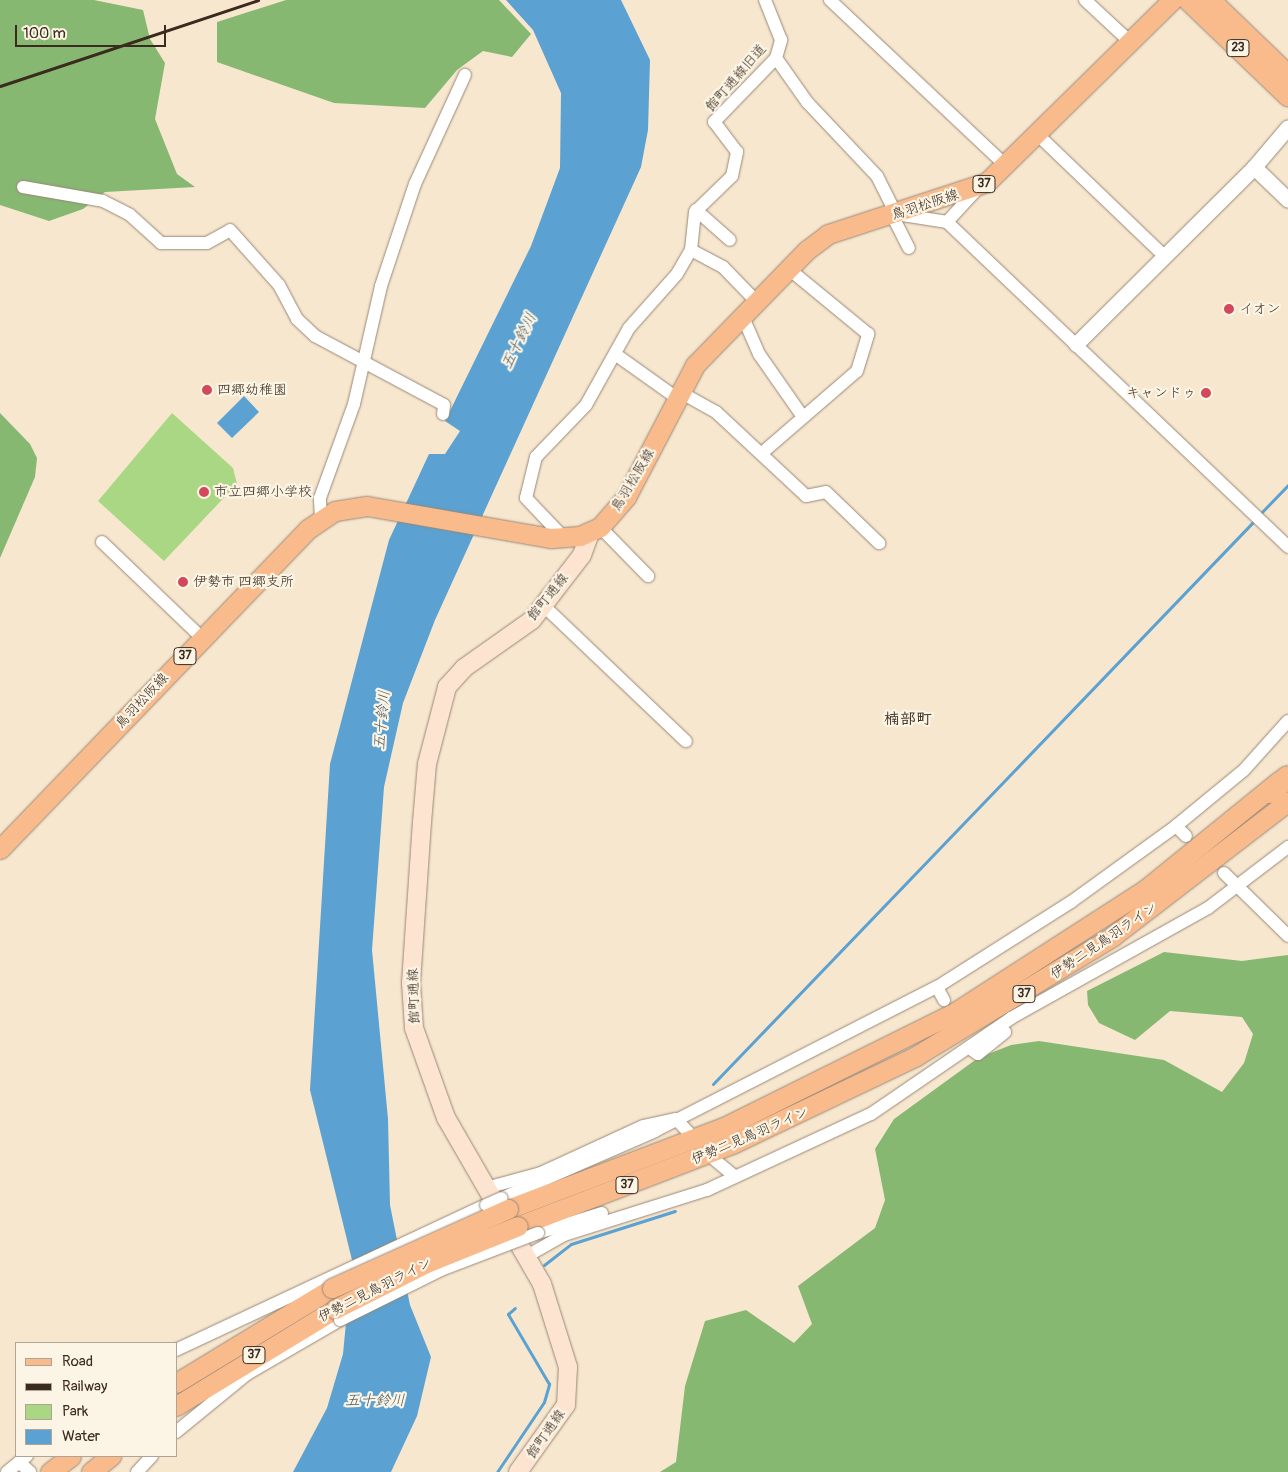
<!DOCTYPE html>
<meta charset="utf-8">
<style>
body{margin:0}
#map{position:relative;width:1288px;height:1472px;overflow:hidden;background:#f7e7cf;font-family:Pangolin,"Klee One",sans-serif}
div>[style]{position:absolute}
.green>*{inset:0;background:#aad784}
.forest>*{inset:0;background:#87b872}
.water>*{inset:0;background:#5ba1d1}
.stream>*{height:3px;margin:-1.5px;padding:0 1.5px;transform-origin:1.5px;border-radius:1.5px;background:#5ba1d1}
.roads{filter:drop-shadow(0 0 1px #998876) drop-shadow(0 0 1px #998876)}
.minor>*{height:12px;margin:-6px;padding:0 6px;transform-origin:6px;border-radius:6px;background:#fff}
.tertiary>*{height:15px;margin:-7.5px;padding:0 7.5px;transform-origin:7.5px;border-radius:7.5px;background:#fff}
.secondary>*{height:18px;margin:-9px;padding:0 9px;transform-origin:9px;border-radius:9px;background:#fde4d1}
.primary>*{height:19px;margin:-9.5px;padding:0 9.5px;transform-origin:9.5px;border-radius:9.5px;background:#fabb8c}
.trunk>*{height:20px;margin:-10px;padding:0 10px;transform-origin:10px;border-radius:10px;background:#fabb8c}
.motorway>*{height:22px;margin:-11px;padding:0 11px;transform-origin:11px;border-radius:11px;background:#fabb8c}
.rail>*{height:3px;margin:-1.5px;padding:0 1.5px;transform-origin:1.5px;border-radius:1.5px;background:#3b2a1e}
.bridges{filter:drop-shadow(0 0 1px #998876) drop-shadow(0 0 1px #998876)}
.minor-bridge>*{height:12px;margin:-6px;padding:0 6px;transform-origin:6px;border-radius:6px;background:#fff}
.primary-bridge>*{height:19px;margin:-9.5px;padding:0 9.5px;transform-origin:9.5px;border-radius:9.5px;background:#fabb8c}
.dots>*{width:14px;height:14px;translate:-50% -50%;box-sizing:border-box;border:2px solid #fcf5e5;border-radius:50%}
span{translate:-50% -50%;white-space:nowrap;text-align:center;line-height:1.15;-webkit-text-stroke:4.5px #fcf5e5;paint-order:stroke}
.shield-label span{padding:1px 4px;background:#fcf5e5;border:1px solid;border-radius:4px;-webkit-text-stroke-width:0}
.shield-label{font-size:12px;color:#3b2a1e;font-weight:700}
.street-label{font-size:14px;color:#3b2a1e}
.poi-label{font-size:14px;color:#3b2a1e}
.left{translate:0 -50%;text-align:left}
.right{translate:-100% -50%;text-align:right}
.water-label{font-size:15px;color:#485a66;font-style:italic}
.quarter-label{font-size:16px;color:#3b2a1e;font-weight:700}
.legend{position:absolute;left:15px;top:1342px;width:162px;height:115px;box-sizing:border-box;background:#fcf5e5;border:1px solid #afa495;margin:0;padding:6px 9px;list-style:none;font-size:15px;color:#3b2a1e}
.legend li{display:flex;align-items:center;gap:10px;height:25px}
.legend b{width:25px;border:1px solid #afa495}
.scale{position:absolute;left:15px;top:25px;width:151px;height:22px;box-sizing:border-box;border:2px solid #3b2a1e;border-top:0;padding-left:6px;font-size:15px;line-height:18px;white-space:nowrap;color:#3b2a1e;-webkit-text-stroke:4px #fcf5e5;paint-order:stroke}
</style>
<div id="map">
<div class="green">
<i style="clip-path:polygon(172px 413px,233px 468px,237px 484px,164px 561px,98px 501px)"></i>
</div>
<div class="forest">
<i style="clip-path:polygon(0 0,94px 0,143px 10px,150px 39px,165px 63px,155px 119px,177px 174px,195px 187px,105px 192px,83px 209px,49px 221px,0 205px)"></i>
<i style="clip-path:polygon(286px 0,499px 0,531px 34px,512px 57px,483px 51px,457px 70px,425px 108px,334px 103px,217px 62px,217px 22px)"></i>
<i style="clip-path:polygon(0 413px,30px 444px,37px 458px,35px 477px,0 558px)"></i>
<i style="clip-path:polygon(1164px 952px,1242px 961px,1288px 955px,1288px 1472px,660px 1472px,676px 1462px,685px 1386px,705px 1321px,746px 1310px,794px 1343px,812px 1324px,798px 1286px,875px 1228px,885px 1200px,875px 1149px,894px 1119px,978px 1058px,1011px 1045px,1039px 1041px,1164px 1060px,1222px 1092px,1244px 1063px,1253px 1034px,1242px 1017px,1170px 1011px,1135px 1040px,1099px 1023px,1088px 1005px,1087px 991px)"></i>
</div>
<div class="water">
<i style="clip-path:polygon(506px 0,621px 0,650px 60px,648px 130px,641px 167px,435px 620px,403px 703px,384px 787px,372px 950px,388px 1119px,390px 1205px,410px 1305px,431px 1357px,417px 1416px,391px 1472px,293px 1472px,327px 1408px,343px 1354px,352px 1260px,310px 1090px,330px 764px,389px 540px,429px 454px,445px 454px,460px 431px,445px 421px,531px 246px,560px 168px,561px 93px,533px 30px)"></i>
<i style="clip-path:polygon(244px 396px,259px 412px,232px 438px,217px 423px)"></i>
</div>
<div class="stream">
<i style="left:1259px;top:515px;width:42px;rotate:-46deg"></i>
<i style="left:713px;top:1084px;width:782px;rotate:-46.14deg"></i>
<i style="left:544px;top:1265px;width:34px;rotate:-38deg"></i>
<i style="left:571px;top:1244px;width:109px;rotate:-17.6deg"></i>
<i style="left:497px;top:1472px;width:84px;rotate:-56.1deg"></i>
<i style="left:544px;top:1402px;width:19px;rotate:-74deg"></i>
<i style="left:549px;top:1384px;width:81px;rotate:-120.4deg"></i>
<i style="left:508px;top:1314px;width:9px;rotate:-41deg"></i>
</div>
<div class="roads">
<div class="minor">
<i style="left:830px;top:0;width:242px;rotate:43.3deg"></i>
<i style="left:1085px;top:0;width:59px;rotate:42.9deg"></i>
<i style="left:776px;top:58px;width:54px;rotate:54.8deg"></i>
<i style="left:807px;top:102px;width:102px;rotate:46.6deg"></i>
<i style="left:877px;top:176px;width:42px;rotate:63.4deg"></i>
<i style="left:896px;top:214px;width:52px;rotate:8.9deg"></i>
<i style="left:947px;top:222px;width:471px;rotate:43.6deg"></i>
<i style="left:1037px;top:134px;width:175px;rotate:43.8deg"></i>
<i style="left:23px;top:187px;width:81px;rotate:9.9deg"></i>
<i style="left:103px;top:201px;width:30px;rotate:27deg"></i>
<i style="left:130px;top:215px;width:42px;rotate:42.1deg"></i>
<i style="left:161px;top:243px;width:46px"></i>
<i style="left:207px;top:243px;width:26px;rotate:-29deg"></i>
<i style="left:230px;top:230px;width:74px;rotate:48.3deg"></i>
<i style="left:279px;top:285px;width:38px;rotate:62deg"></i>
<i style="left:297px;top:319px;width:25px;rotate:43deg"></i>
<i style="left:315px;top:336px;width:146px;rotate:28.1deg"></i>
<i style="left:444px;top:405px;width:9px;rotate:96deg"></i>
<i style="left:696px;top:210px;width:45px;rotate:41.4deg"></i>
<i style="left:892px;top:215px;width:37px;rotate:63deg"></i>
<i style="left:947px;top:222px;width:49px;rotate:-47.5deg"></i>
<i style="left:691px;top:250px;width:36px;rotate:28deg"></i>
<i style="left:723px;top:267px;width:47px;rotate:45.9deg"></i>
<i style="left:742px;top:315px;width:43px;rotate:66.4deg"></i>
<i style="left:759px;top:354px;width:77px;rotate:55.1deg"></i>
<i style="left:615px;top:354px;width:76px;rotate:35.4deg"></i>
<i style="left:680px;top:392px;width:41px;rotate:29.1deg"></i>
<i style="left:716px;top:412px;width:123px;rotate:43deg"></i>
<i style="left:806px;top:496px;width:20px;rotate:-11deg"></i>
<i style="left:826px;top:492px;width:74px;rotate:43.9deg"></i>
<i style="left:762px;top:453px;width:125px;rotate:-40.8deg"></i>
<i style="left:857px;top:371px;width:39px;rotate:-73deg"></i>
<i style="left:868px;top:334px;width:101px;rotate:-140.6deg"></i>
<i style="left:321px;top:519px;width:21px;rotate:-93deg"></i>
<i style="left:320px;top:498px;width:100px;rotate:-70.1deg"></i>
<i style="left:354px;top:404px;width:121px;rotate:-77.1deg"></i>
<i style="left:381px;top:286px;width:108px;rotate:-71.6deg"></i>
<i style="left:415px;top:184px;width:120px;rotate:-65.4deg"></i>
<i style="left:600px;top:527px;width:69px;rotate:45.6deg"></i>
<i style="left:563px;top:537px;width:54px;rotate:-133.5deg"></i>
<i style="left:526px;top:498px;width:42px;rotate:-76.3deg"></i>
<i style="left:536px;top:457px;width:72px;rotate:-46.1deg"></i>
<i style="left:586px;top:405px;width:88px;rotate:-60.8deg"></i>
<i style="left:629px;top:328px;width:72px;rotate:-48.4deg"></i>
<i style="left:677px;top:274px;width:28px;rotate:-60deg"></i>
<i style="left:691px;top:250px;width:38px;rotate:-84deg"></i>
<i style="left:695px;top:212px;width:52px;rotate:-44.2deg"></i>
<i style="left:732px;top:176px;width:25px;rotate:-78deg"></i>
<i style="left:737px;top:152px;width:38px;rotate:-127deg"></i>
<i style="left:714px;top:122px;width:89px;rotate:-45.9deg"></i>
<i style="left:776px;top:58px;width:19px;rotate:-74deg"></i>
<i style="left:781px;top:40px;width:43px;rotate:-111.8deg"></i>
<i style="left:102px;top:542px;width:139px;rotate:43.8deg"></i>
<i style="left:544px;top:606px;width:196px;rotate:43.6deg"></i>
<i style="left:1176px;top:826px;width:14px;rotate:45deg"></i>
<i style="left:1224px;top:873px;width:90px;rotate:44.5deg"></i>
<i style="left:937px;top:987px;width:15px;rotate:62deg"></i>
<i style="left:972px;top:1050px;width:7px;rotate:34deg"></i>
<i style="left:978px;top:1054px;width:35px;rotate:-39deg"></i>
<i style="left:715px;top:1160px;width:26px;rotate:40deg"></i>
<i style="left:486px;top:1188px;width:57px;rotate:-15.3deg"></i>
<i style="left:541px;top:1173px;width:112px;rotate:-24.7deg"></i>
<i style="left:643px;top:1126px;width:34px;rotate:-12deg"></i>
<i style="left:676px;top:1119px;width:19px;rotate:47deg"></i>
<i style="left:502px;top:1198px;width:167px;rotate:-23.6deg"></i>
<i style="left:655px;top:1131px;width:317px;rotate:-27.1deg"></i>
<i style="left:937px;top:987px;width:159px;rotate:-32.4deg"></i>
<i style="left:1071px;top:902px;width:130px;rotate:-35.9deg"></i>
<i style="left:1176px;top:826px;width:88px;rotate:-39.5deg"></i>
<i style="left:1244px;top:770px;width:66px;rotate:-48.1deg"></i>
<i style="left:538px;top:1233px;width:67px;rotate:-17.4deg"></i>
<i style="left:527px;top:1256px;width:43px;rotate:-29.6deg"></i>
<i style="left:564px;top:1235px;width:150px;rotate:-17.5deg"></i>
<i style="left:707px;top:1190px;width:181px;rotate:-24.9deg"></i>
<i style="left:871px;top:1114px;width:170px;rotate:-34.4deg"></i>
<i style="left:1011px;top:1018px;width:226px;rotate:-29.2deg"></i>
<i style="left:1208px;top:908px;width:101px;rotate:-37.3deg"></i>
<i style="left:176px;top:1350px;width:342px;rotate:-25.1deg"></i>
<i style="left:176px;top:1432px;width:92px;rotate:-39.2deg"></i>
<i style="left:247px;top:1374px;width:108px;rotate:-30.1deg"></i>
<i style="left:19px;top:1462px;width:15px;rotate:42deg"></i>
<i style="left:7px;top:1472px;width:26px;rotate:-39deg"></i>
<i style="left:137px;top:1472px;width:22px;rotate:-47deg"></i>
</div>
<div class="tertiary">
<i style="left:1254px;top:167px;width:47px;rotate:44.1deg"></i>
<i style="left:1076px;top:344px;width:251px;rotate:-44.8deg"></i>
<i style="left:1254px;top:167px;width:52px;rotate:-49.6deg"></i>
</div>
<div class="secondary">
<i style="left:518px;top:1472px;width:82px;rotate:-54.4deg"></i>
<i style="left:566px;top:1405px;width:38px;rotate:-87deg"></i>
<i style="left:568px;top:1367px;width:87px;rotate:-107.4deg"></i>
<i style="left:542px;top:1284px;width:192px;rotate:-120deg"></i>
<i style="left:446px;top:1118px;width:96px;rotate:-109.6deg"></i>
<i style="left:414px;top:1028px;width:45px;rotate:-93.8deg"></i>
<i style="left:411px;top:983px;width:161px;rotate:-86.1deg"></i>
<i style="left:422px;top:822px;width:58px;rotate:-85.1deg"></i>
<i style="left:427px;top:764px;width:80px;rotate:-75.4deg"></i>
<i style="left:447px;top:687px;width:25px;rotate:-48deg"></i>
<i style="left:464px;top:668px;width:83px;rotate:-35.2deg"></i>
<i style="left:532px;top:620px;width:82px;rotate:-52.4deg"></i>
<i style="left:582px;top:555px;width:23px;rotate:-70deg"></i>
</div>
<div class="primary">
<i style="left:0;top:849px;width:444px;rotate:-46.1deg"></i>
<i style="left:308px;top:529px;width:32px;rotate:-34deg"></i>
<i style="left:335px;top:511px;width:32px;rotate:-9deg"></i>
<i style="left:367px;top:506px;width:187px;rotate:9.9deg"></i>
<i style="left:551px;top:538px;width:29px;rotate:-4deg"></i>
<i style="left:580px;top:536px;width:22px;rotate:-24deg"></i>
<i style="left:600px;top:527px;width:40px;rotate:-49deg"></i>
<i style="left:626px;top:497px;width:149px;rotate:-62.4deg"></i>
<i style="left:695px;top:365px;width:161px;rotate:-45.8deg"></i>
<i style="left:807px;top:250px;width:26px;rotate:-37deg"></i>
<i style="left:828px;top:234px;width:167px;rotate:-18.1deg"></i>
<i style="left:987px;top:182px;width:260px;rotate:-44.5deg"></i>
<i style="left:508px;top:1209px;width:231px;rotate:-20.8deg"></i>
<i style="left:724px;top:1127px;width:254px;rotate:-26.4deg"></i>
<i style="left:952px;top:1014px;width:231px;rotate:-32.8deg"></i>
<i style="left:1146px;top:889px;width:171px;rotate:-39.1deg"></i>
<i style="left:518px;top:1226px;width:231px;rotate:-21deg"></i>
<i style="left:734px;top:1143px;width:202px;rotate:-25.5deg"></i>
<i style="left:916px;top:1056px;width:231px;rotate:-31.3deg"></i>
<i style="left:1113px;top:936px;width:221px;rotate:-37.6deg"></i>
<i style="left:176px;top:1383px;width:183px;rotate:-31.3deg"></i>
<i style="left:176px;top:1406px;width:186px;rotate:-31.4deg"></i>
<i style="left:50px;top:1472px;width:26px;rotate:-37deg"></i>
<i style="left:91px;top:1472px;width:26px;rotate:-39deg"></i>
</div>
<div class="trunk">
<i style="left:1188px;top:0;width:139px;rotate:43.8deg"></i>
<i style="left:1210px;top:0;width:108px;rotate:43.9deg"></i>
</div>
<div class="motorway">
<i style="left:1270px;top:792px;width:23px;rotate:-40deg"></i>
</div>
</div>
<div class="rail">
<i style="left:0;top:86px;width:272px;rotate:-18.4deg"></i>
</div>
<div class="bridges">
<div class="minor-bridge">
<i style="left:486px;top:1205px;width:17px;rotate:-24deg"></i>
<i style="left:340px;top:1320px;width:113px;rotate:-26.3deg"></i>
<i style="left:441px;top:1270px;width:104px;rotate:-20.9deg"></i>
</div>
<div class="primary-bridge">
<i style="left:332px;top:1288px;width:193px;rotate:-24.2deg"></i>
<i style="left:335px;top:1309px;width:100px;rotate:-26.8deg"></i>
<i style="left:424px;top:1264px;width:101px;rotate:-22deg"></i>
</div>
</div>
<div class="dots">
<i style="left:1229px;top:309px;background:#d1495b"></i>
<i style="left:207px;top:390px;background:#d1495b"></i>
<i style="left:1206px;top:393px;background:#d1495b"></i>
<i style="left:204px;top:492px;background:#d1495b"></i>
<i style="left:183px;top:582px;background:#d1495b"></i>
</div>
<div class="shield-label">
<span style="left:1238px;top:48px">23</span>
<span style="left:984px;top:184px">37</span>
<span style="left:185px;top:656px">37</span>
<span style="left:1024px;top:994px">37</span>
<span style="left:627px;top:1185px">37</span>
<span style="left:254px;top:1355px">37</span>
</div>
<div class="street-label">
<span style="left:736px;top:78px;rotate:-49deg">館町通線旧道</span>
<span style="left:925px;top:205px;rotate:-18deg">鳥羽松阪線</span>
<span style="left:633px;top:480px;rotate:-59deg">鳥羽松阪線</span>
<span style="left:548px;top:597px;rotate:-51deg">館町通線</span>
<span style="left:142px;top:701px;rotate:-47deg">鳥羽松阪線</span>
<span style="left:1104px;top:941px;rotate:-34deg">伊勢二見鳥羽ライン</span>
<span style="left:414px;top:996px;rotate:-92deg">館町通線</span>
<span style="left:750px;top:1136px;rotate:-23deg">伊勢二見鳥羽ライン</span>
<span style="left:375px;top:1290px;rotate:-27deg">伊勢二見鳥羽ライン</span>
<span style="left:546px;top:1434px;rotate:-55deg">館町通線</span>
</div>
<div class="poi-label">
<span class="left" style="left:1239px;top:309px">イオン</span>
<span class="left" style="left:217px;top:390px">四郷幼稚園</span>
<span class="right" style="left:1196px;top:393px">キャンドゥ</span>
<span class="left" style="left:214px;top:492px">市立四郷小学校</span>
<span class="left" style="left:193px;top:582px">伊勢市 四郷支所</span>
</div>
<div class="water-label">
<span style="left:519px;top:341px;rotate:-64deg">五十鈴川</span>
<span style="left:382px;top:720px;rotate:-85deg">五十鈴川</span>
<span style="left:375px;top:1401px">五十鈴川</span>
</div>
<div class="quarter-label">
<span style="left:908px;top:719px">楠部町</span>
</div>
<ul class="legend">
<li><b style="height:6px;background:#fabb8c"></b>Road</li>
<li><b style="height:6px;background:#3b2a1e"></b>Railway</li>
<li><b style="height:14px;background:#aad784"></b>Park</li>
<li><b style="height:14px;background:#5ba1d1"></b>Water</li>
</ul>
<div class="scale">100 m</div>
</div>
